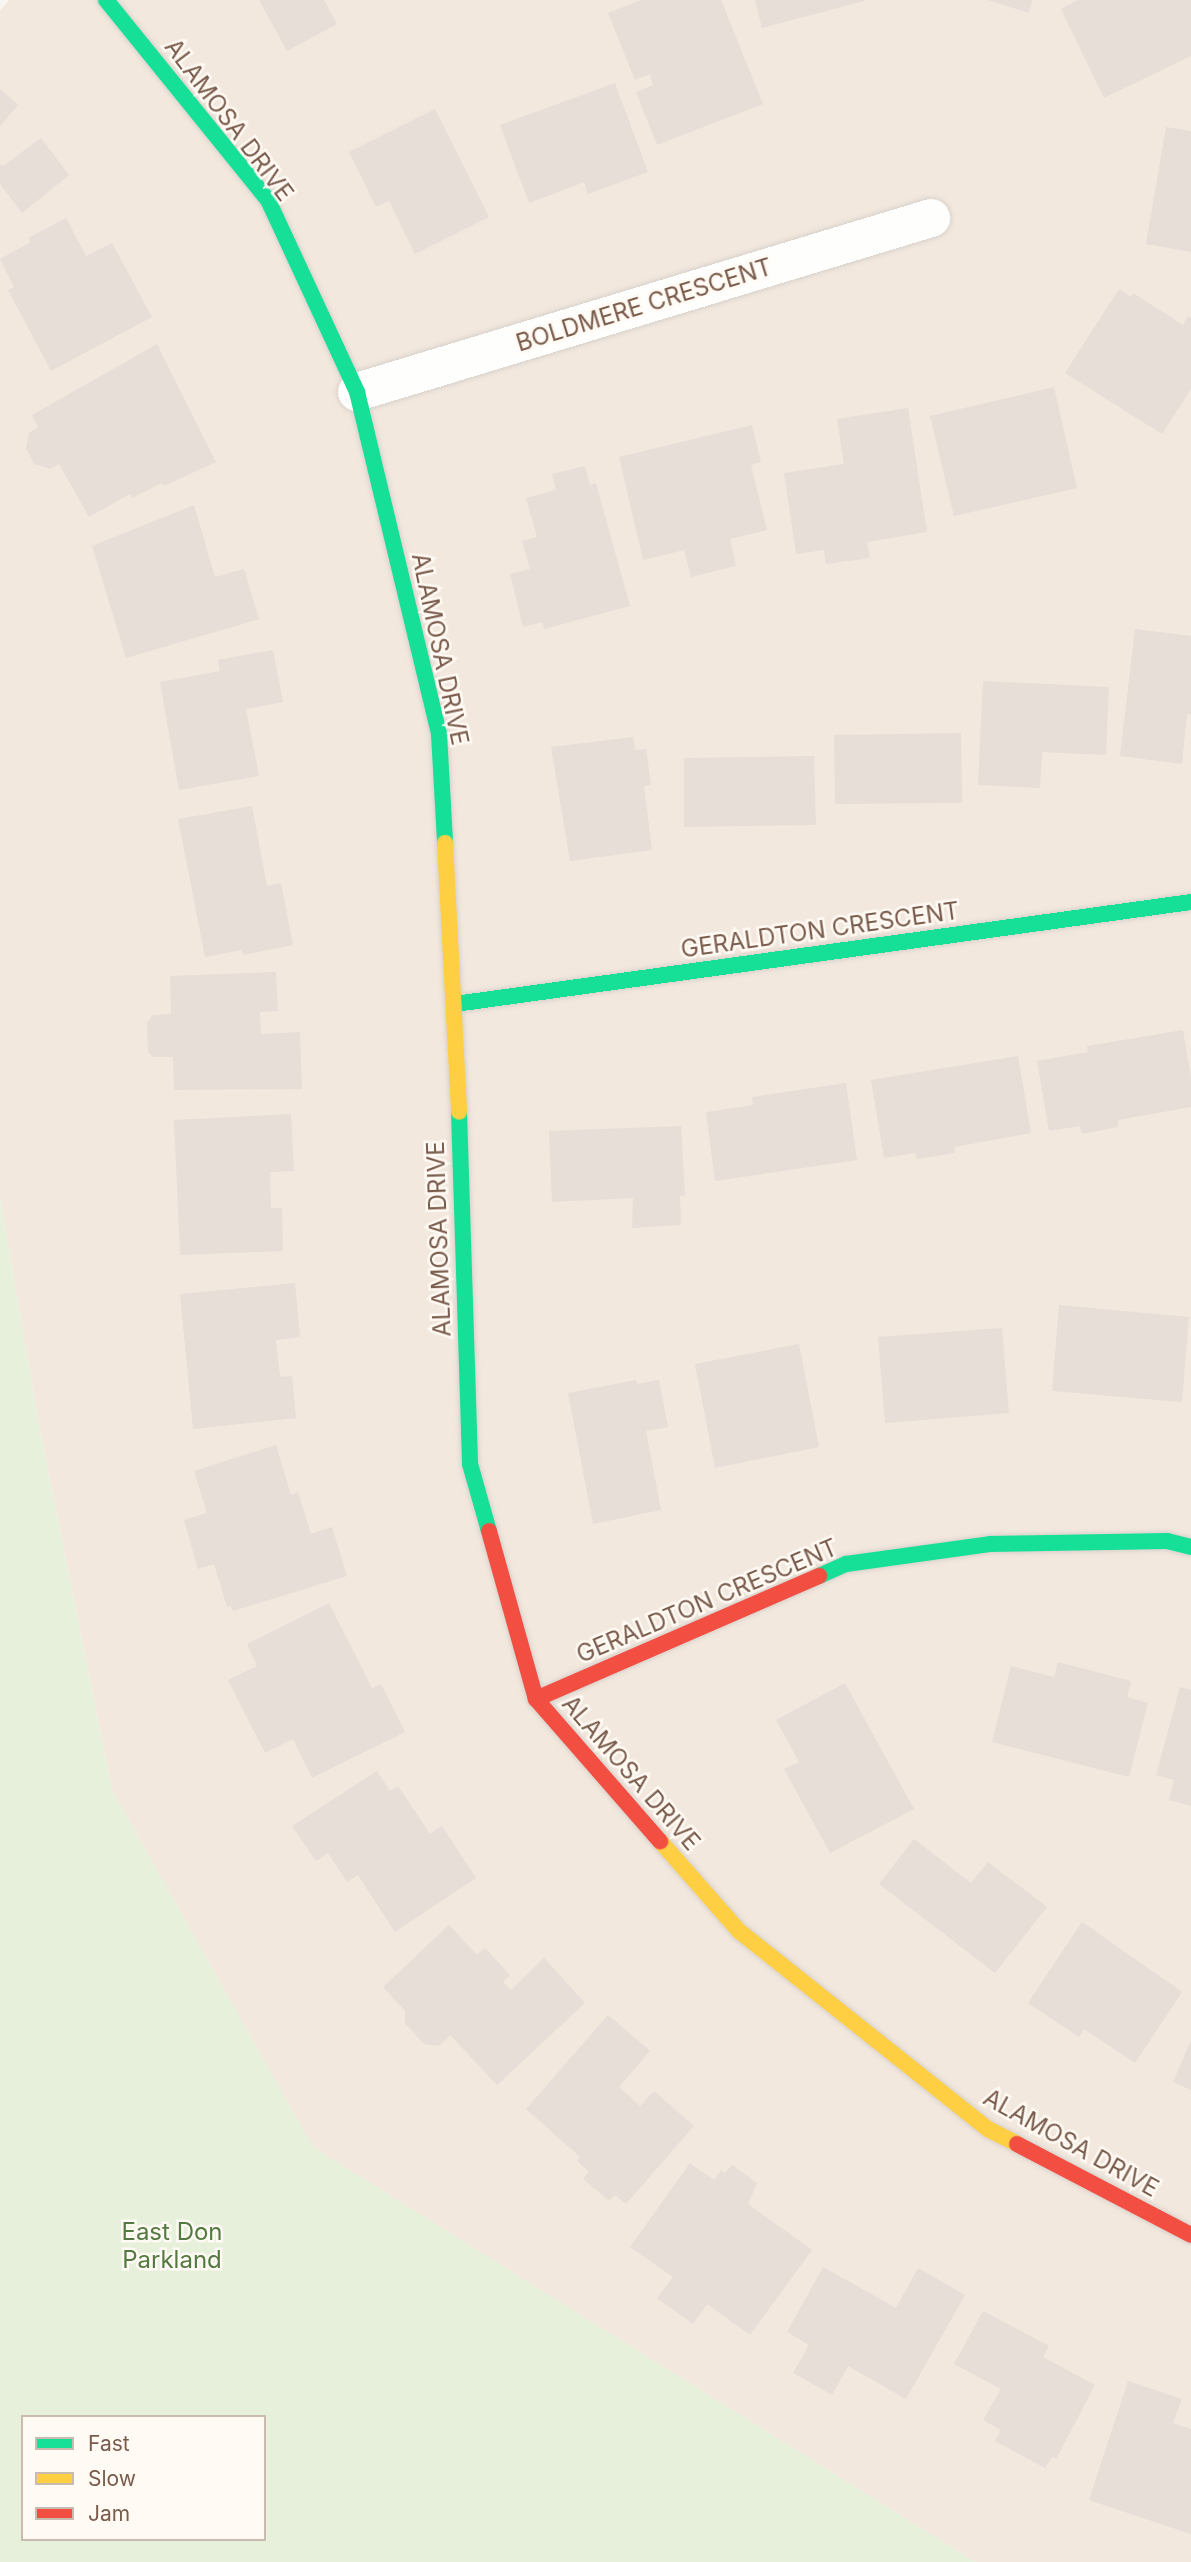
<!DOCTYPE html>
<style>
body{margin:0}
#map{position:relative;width:1191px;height:2562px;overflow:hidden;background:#f9f5f0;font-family:Inter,sans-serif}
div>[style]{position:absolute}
.residential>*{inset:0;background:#f2e8de}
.green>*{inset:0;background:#e7f0db}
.building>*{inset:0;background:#e6ded7}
.roads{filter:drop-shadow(0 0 2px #d7d1cb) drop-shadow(0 0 2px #d7d1cb)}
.street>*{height:38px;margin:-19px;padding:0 19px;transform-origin:19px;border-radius:19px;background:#fefefd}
.fast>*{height:16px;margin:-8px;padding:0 8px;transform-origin:8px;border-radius:8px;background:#16e098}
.slow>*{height:16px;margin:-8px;padding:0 8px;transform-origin:8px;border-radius:8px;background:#ffcf43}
.jam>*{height:16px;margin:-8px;padding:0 8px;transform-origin:8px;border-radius:8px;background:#f24e42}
span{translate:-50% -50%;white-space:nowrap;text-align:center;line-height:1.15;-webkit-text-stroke:5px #fffaf3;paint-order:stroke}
.street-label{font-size:24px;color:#7a5c4d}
.park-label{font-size:24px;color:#537a41}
.legend{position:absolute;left:21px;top:2415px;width:245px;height:126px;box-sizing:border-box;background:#fffaf3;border:2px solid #cabbb1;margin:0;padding:9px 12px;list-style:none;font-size:21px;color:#7a5c4d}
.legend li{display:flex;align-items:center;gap:14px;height:35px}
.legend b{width:35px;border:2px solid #cabbb1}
</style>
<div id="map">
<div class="residential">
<i style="clip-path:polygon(9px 0,1191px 0,1191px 2562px,975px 2562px,313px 2148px,112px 1790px,38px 1420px,0 1197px,0 11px)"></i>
</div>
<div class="green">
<i style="clip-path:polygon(evenodd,0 1197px,38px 1420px,112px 1790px,313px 2147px,975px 2562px,0 2562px,0 1197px,23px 2417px,264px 2417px,264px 2539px,23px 2539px,23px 2417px)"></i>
</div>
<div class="building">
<i style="clip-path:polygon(259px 0,324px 0,337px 24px,287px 51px)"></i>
<i style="clip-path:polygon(641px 0,721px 0,763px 104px,657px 145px,636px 92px,653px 85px,650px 74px,635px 80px,608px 13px)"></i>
<i style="clip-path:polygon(755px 0,864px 0,864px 1px,762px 28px)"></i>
<i style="clip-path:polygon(987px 0,1032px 0,1029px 13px)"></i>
<i style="clip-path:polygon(1078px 0,1191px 0,1191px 56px,1104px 98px,1061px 9px)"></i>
<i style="clip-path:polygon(615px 83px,648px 172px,588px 194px,584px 182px,529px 203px,500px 125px)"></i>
<i style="clip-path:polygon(0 89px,18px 105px,0 126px)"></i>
<i style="clip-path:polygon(435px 109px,489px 217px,415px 254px,389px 201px,376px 207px,349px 152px)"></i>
<i style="clip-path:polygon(1166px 127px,1191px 131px,1191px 252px,1146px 244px)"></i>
<i style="clip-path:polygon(41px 138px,69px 175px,22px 213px,0 184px,0 164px,3px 166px)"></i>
<i style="clip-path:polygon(66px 218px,86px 256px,112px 243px,152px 317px,51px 371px,8px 290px,14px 287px,0 259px,31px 242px,28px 238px)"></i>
<i style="clip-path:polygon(1119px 289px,1131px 297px,1133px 293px,1183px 325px,1188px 316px,1191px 318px,1191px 389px,1162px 434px,1065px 373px)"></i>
<i style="clip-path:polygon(157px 344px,216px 462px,164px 486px,162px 483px,132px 498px,130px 494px,89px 517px,59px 464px,50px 469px,34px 464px,26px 448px,29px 433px,38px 427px,32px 415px)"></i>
<i style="clip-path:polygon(1054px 387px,1077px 488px,954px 516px,930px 416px)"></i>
<i style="clip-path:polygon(908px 408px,927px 532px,867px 542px,870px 558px,826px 564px,824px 550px,796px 554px,784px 473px,844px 464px,837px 419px)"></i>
<i style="clip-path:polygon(752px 425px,761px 462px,751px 465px,767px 530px,730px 539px,736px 566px,691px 577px,684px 550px,643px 560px,619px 457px)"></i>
<i style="clip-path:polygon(585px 466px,590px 485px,596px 483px,630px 606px,544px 629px,543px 622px,523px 627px,510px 574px,530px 569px,522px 541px,537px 537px,526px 498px,556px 490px,552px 474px)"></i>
<i style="clip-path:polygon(194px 505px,215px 577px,244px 569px,259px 619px,126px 658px,92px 546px)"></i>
<i style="clip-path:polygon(1135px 629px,1191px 636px,1191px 714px,1187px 714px,1182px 764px,1120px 756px)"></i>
<i style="clip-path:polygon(273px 650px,283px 702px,246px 709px,259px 776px,179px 790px,160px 682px,220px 671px,218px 660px)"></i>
<i style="clip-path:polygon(983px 681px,1109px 687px,1106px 755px,1042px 752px,1040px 788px,978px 785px)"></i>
<i style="clip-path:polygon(961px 733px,962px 803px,835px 804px,834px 735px)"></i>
<i style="clip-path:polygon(633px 737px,635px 750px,646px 749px,651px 785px,644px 786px,652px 850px,570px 861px,551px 747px)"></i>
<i style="clip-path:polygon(814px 756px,816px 825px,684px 827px,684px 758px)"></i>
<i style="clip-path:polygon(252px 806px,267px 886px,281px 883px,293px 945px,243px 955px,242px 950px,205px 957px,178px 819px)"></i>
<i style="clip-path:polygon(276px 972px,278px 1011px,260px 1012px,261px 1034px,300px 1032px,302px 1089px,174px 1090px,173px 1057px,154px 1057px,148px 1053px,147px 1022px,153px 1015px,171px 1014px,170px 976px)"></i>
<i style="clip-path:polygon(1183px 1030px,1191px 1078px,1191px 1107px,1118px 1120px,1118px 1127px,1082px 1134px,1080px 1126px,1049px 1131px,1037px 1061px,1088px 1052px,1087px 1046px)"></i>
<i style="clip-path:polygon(1018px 1056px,1031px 1133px,954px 1147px,955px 1153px,917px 1159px,915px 1153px,884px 1158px,871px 1080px)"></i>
<i style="clip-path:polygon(846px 1083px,857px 1160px,715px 1181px,706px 1112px,753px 1105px,752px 1097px)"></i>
<i style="clip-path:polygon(291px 1114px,294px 1171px,270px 1172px,271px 1208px,282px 1208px,283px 1251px,180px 1255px,174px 1120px)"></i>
<i style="clip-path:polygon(681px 1126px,685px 1196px,680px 1196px,681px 1225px,632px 1228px,633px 1198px,552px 1202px,549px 1131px)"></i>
<i style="clip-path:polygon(295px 1283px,300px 1337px,276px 1340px,280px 1377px,292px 1376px,296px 1418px,193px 1429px,180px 1294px)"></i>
<i style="clip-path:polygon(1059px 1305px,1189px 1317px,1182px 1402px,1052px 1391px)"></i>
<i style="clip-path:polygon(1002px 1328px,1009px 1413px,885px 1423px,878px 1337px)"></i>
<i style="clip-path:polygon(799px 1344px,819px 1447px,715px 1468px,695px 1364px)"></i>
<i style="clip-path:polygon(636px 1380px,637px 1384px,659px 1380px,668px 1427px,646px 1431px,661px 1510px,593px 1524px,568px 1393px)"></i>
<i style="clip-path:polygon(276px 1445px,291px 1495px,298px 1492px,311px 1534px,332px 1527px,347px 1576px,233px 1611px,231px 1606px,227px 1607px,214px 1564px,198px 1569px,184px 1520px,207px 1513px,194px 1471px)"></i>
<i style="clip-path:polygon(329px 1603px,372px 1688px,381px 1684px,405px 1732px,312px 1778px,293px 1739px,265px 1753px,228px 1680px,257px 1666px,247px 1644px)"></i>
<i style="clip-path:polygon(1058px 1662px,1131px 1681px,1127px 1697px,1148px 1703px,1129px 1777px,992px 1742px,1011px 1666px,1054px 1677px)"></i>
<i style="clip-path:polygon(845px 1683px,914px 1809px,830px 1853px,784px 1769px,799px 1762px,776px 1720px)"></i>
<i style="clip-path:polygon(1180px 1687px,1191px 1690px,1191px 1806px,1169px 1800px,1174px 1780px,1156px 1775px)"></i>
<i style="clip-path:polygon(377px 1771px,390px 1791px,398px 1786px,430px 1834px,442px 1826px,476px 1878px,395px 1932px,358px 1875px,347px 1882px,328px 1853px,316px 1861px,292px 1826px)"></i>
<i style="clip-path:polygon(914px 1839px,971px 1883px,988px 1862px,1047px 1907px,995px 1973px,879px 1884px)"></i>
<i style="clip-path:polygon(1082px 1922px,1182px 1992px,1135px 2063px,1084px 2029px,1079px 2037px,1028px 2003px)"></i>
<i style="clip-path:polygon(449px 1925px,477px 1955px,485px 1948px,510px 1975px,503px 1982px,511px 1990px,544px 1958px,585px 2003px,497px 2085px,450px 2035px,439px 2046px,424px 2044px,405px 2023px,405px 2011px,383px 1987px)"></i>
<i style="clip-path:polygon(608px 2015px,650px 2051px,619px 2087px,640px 2106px,654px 2091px,694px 2126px,626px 2204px,615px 2195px,609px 2201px,583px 2179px,589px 2172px,577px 2161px,580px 2157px,526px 2109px)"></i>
<i style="clip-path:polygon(1191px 2040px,1191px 2090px,1173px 2082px)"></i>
<i style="clip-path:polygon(690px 2163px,714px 2180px,721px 2170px,725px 2173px,732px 2165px,757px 2183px,748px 2204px,812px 2250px,750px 2335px,707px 2304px,693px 2324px,657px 2298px,673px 2277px,630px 2247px)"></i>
<i style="clip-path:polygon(823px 2267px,896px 2308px,918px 2268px,965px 2295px,906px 2399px,848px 2366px,832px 2395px,793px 2373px,809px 2345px,787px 2332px)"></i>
<i style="clip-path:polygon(983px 2311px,1049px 2346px,1043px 2357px,1095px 2385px,1056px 2459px,1052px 2457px,1045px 2468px,995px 2441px,1001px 2430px,983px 2420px,1001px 2389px,954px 2364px)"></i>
<i style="clip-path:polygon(1128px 2381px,1182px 2399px,1173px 2423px,1191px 2429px,1191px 2534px,1089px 2500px)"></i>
</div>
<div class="roads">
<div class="street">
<i style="left:357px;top:392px;width:600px;rotate:-16.86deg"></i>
</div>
<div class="fast">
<i style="left:106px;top:0;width:257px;rotate:51deg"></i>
<i style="left:268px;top:200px;width:212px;rotate:65.1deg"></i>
<i style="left:357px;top:392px;width:352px;rotate:76.5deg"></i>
<i style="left:439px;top:734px;width:109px;rotate:86.8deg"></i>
<i style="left:455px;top:1004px;width:743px;rotate:-7.89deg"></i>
<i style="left:459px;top:1112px;width:352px;rotate:88.2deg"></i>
<i style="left:470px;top:1464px;width:70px;rotate:74.2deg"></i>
<i style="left:819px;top:1576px;width:30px;rotate:-24deg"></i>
<i style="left:846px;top:1564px;width:145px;rotate:-7.9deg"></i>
<i style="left:990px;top:1544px;width:177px;rotate:-1deg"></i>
<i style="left:1167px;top:1541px;width:25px;rotate:14deg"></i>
</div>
<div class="slow">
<i style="left:445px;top:843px;width:269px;rotate:87deg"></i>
<i style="left:660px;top:1841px;width:120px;rotate:48.7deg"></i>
<i style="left:739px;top:1931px;width:318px;rotate:38.5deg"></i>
<i style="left:988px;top:2129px;width:33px;rotate:27deg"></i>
</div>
<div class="jam">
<i style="left:489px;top:1531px;width:174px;rotate:74.4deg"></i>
<i style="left:536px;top:1699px;width:189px;rotate:48.9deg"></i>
<i style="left:536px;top:1699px;width:309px;rotate:-23.5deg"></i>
<i style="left:1017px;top:2144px;width:196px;rotate:27.6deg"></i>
</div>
</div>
<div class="street-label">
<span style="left:229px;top:120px;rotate:53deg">ALAMOSA DRIVE</span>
<span style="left:644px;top:305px;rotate:-17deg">BOLDMERE CRESCENT</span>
<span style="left:440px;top:649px;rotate:78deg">ALAMOSA DRIVE</span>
<span style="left:820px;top:930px;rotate:-8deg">GERALDTON CRESCENT</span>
<span style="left:439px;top:1239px;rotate:-92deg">ALAMOSA DRIVE</span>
<span style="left:707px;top:1601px;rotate:-23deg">GERALDTON CRESCENT</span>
<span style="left:631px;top:1773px;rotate:49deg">ALAMOSA DRIVE</span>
<span style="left:1071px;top:2143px;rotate:29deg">ALAMOSA DRIVE</span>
</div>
<div class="park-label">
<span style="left:172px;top:2246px">East Don<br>Parkland</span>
</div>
<ul class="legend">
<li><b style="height:9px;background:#16e098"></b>Fast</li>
<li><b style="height:9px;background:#ffcf43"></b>Slow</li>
<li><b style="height:9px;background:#f24e42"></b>Jam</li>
</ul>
</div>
